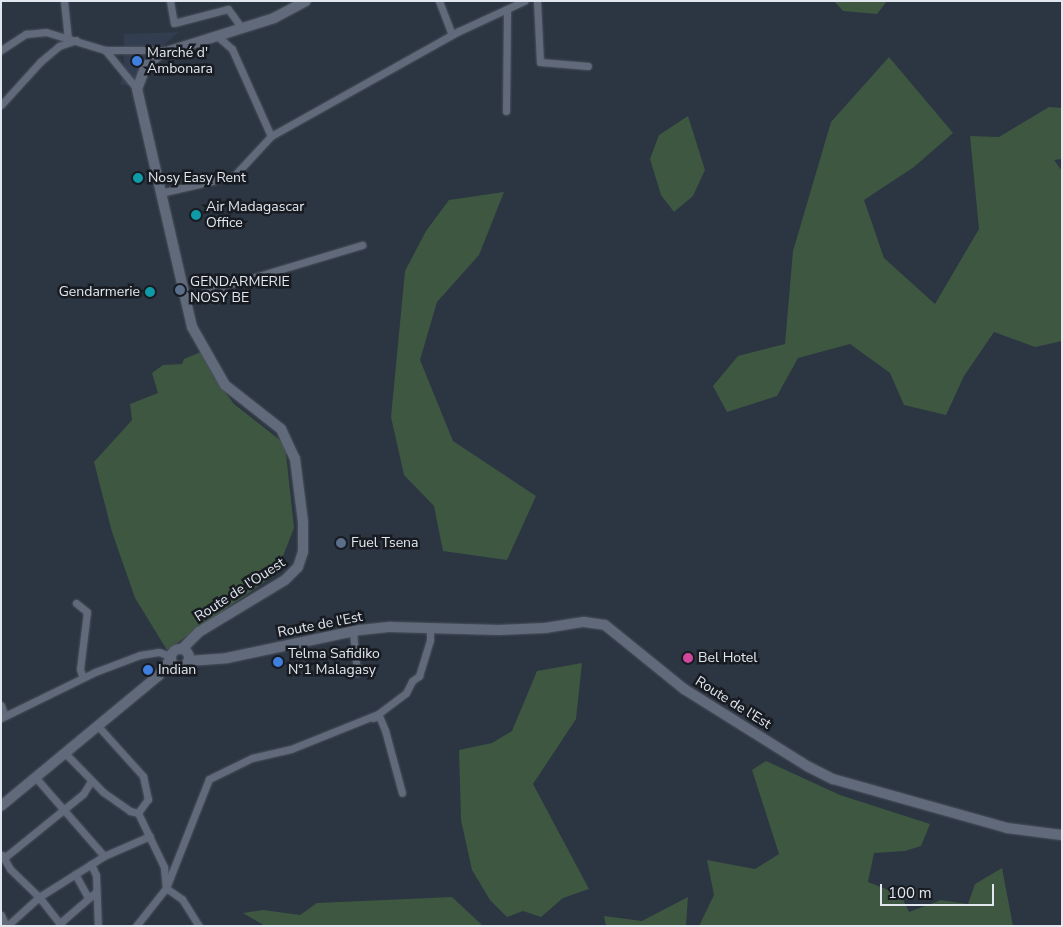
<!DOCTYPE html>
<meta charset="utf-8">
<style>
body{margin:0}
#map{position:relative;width:1063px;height:927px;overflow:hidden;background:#2c3542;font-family:"Nunito Sans",sans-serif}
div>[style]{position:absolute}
.built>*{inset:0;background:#323d50}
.green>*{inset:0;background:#3e5741}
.roads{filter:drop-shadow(0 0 1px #4a515c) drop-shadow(0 0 1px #4a515c)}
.minor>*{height:7px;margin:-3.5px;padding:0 3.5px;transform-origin:3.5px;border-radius:3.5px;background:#616a7a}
.secondary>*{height:10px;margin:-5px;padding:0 5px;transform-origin:5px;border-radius:5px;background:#616a7a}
.secondary>.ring{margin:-5px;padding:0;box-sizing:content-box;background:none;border:10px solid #616a7a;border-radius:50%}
.dots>*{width:14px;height:14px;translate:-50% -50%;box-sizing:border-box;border:2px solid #181c22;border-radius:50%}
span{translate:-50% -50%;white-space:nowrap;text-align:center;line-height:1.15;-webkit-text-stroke:5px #181c22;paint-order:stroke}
.poi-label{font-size:14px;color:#e1e6ef}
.left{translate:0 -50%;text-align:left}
.right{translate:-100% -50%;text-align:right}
.street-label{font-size:14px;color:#e1e6ef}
.frame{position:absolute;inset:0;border:2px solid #e1e6ef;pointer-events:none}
.scale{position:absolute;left:880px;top:884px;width:114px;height:22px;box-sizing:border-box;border:2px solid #e1e6ef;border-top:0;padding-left:6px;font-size:15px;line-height:18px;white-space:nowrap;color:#e1e6ef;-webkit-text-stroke:4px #181c22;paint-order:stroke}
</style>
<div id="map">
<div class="built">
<i style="clip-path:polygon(179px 32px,158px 50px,133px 87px,120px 84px,124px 71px,124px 34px)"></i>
</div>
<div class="green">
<i style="clip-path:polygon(834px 1px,887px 1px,877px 14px,843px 11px)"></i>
<i style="clip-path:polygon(889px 57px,953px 133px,914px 167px,864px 200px,884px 258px,935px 304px,979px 229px,970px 136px,999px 137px,1049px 107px,1062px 108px,1062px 159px,1054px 160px,1062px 171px,1062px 341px,1035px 347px,994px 332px,964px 376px,946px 415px,904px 405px,890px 373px,850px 344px,798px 358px,777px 396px,727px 412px,713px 386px,738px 356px,785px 344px,793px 251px,831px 122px)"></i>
<i style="clip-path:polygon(688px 116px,705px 170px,693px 196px,674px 212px,661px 195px,650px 159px,659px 135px)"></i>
<i style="clip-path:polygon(504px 192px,479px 255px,437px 302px,420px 360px,453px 441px,536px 496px,507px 560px,443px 551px,434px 506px,404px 475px,391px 417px,405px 271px,426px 231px,449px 200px)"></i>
<i style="clip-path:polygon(203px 351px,212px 374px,234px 404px,285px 444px,294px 528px,276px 574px,167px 650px,135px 598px,112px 532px,94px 462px,132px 420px,130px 404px,158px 393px,152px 373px,163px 365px,182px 364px,184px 359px)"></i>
<i style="clip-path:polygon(582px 663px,576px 719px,533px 784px,589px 889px,563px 898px,541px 917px,523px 911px,507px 917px,490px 900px,472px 870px,461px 820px,459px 750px,492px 743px,512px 731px,537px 671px)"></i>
<i style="clip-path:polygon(766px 761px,840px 795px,930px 824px,921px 846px,905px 851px,874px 853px,868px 882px,901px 895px,909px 912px,941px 900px,968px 904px,975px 884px,1002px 868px,1013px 926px,699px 926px,714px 895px,707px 860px,755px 869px,779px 854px,752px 770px)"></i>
<i style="clip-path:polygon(452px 897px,483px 926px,265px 926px,243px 913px,263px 910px,300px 915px,317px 903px)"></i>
<i style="clip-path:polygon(688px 897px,686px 926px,606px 926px,604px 916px,642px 921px)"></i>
</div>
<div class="roads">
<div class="minor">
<i style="left:64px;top:1px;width:36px;rotate:84deg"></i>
<i style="left:170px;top:1px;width:22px;rotate:80deg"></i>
<i style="left:174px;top:23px;width:56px;rotate:-14.5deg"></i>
<i style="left:228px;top:9px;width:22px;rotate:54deg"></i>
<i style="left:439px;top:1px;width:36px;rotate:69deg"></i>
<i style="left:537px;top:1px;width:61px;rotate:87.2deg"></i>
<i style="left:540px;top:62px;width:48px;rotate:4.8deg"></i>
<i style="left:216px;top:35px;width:21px;rotate:41deg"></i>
<i style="left:232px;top:49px;width:95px;rotate:65.9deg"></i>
<i style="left:1px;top:50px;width:30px;rotate:-33deg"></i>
<i style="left:26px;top:34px;width:20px;rotate:-6deg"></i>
<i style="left:46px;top:32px;width:62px;rotate:17deg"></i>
<i style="left:105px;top:50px;width:61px"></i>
<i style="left:105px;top:50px;width:50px;rotate:50.6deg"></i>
<i style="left:1px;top:105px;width:58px;rotate:-47.8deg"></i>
<i style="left:40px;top:62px;width:25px;rotate:-40deg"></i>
<i style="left:59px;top:46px;width:18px;rotate:-19deg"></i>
<i style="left:506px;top:111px;width:102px;rotate:-89.4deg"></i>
<i style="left:160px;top:193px;width:76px;rotate:-12.9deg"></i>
<i style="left:234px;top:176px;width:54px;rotate:-47.2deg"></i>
<i style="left:271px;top:136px;width:215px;rotate:-29.2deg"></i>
<i style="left:459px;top:31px;width:72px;rotate:-24.8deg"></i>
<i style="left:185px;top:298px;width:185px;rotate:-16.7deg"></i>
<i style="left:76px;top:603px;width:14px;rotate:39deg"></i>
<i style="left:87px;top:612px;width:57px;rotate:97deg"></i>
<i style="left:80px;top:669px;width:9px;rotate:72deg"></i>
<i style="left:353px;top:632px;width:41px;rotate:84.4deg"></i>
<i style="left:1px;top:705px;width:10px;rotate:73deg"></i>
<i style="left:4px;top:715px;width:4px;rotate:-14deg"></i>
<i style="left:1px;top:718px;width:105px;rotate:-26.1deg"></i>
<i style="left:95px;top:672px;width:48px;rotate:-20.7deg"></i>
<i style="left:140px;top:655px;width:19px;rotate:-9deg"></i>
<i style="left:159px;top:652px;width:12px;rotate:20deg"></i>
<i style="left:373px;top:718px;width:6px;rotate:-18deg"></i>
<i style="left:379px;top:716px;width:15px;rotate:67deg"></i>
<i style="left:385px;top:730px;width:65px;rotate:74.9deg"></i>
<i style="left:97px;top:725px;width:69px;rotate:48deg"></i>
<i style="left:143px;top:776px;width:24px;rotate:78deg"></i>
<i style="left:148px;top:799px;width:17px;rotate:126deg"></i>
<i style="left:65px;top:753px;width:54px;rotate:45.7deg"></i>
<i style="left:103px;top:792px;width:33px;rotate:35deg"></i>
<i style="left:130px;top:811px;width:8px;rotate:14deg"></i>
<i style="left:138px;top:813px;width:60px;rotate:64.3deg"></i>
<i style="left:164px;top:867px;width:21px;rotate:85deg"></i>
<i style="left:166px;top:888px;width:19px;rotate:35deg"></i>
<i style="left:182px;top:899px;width:32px;rotate:58deg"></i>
<i style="left:36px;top:778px;width:103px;rotate:48.9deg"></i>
<i style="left:104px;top:856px;width:50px;rotate:-23.5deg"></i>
<i style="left:2px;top:855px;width:16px;rotate:60deg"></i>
<i style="left:10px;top:869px;width:40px;rotate:44deg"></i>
<i style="left:39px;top:897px;width:37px;rotate:52deg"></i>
<i style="left:4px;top:858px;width:102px;rotate:-39deg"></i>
<i style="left:83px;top:794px;width:15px;rotate:-58deg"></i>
<i style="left:91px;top:864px;width:12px;rotate:66deg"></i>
<i style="left:96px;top:875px;width:51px;rotate:87.8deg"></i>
<i style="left:75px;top:874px;width:25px;rotate:61deg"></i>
<i style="left:1px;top:915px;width:12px;rotate:66deg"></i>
<i style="left:60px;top:923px;width:48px;rotate:-40.7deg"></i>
<i style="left:7px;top:926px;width:43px;rotate:-42.2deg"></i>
<i style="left:39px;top:897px;width:77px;rotate:-32.2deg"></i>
<i style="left:136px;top:926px;width:48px;rotate:-51.7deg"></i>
<i style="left:166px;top:888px;width:117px;rotate:-68.5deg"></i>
<i style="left:209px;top:779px;width:48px;rotate:-26deg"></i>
<i style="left:252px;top:758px;width:40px;rotate:-13deg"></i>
<i style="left:291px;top:749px;width:94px;rotate:-21.9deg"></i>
<i style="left:378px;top:714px;width:35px;rotate:-37deg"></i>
<i style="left:406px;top:693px;width:13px;rotate:-63deg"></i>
<i style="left:412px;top:681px;width:9px;rotate:-36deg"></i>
<i style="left:419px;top:676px;width:38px;rotate:-73deg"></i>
<i style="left:430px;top:640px;width:12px;rotate:-90deg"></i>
</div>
<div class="secondary">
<i class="ring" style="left:171px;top:649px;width:8px;height:8px"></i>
<i style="left:182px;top:649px;width:24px;rotate:-45deg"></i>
<i style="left:199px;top:632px;width:100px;rotate:-31.2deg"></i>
<i style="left:285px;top:580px;width:18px;rotate:-45deg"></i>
<i style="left:298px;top:567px;width:16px;rotate:-72deg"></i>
<i style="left:303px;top:552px;width:30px;rotate:-90deg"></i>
<i style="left:303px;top:522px;width:64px;rotate:-97.2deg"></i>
<i style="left:295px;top:459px;width:33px;rotate:-115deg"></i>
<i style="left:281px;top:429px;width:71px;rotate:-141.8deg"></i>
<i style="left:225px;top:385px;width:67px;rotate:-119.6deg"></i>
<i style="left:192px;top:327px;width:244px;rotate:-103deg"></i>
<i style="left:137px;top:89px;width:25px;rotate:-69deg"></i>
<i style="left:146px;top:66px;width:18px;rotate:-41deg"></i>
<i style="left:160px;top:54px;width:120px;rotate:-17.5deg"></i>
<i style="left:274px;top:18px;width:36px;rotate:-28deg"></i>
<i style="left:188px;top:661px;width:39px;rotate:-4deg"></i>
<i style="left:227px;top:658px;width:136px;rotate:-11.9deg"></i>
<i style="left:360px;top:630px;width:31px;rotate:-6deg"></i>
<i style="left:391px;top:627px;width:108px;rotate:1.6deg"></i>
<i style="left:499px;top:630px;width:46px;rotate:-2.5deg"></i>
<i style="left:545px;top:628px;width:39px;rotate:-9deg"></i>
<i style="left:584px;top:622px;width:21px;rotate:8deg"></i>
<i style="left:605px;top:625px;width:102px;rotate:39deg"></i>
<i style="left:684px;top:689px;width:147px;rotate:32deg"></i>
<i style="left:809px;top:767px;width:27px;rotate:27deg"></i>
<i style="left:833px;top:779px;width:181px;rotate:15.7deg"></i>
<i style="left:1007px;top:828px;width:55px;rotate:7.3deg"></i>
<i style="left:1px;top:806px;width:204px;rotate:-39.6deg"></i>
<i style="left:158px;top:676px;width:20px;rotate:-53deg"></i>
</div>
</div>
<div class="dots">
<i style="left:137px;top:61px;background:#3f7fe0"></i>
<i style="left:138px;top:178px;background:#0f9aa8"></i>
<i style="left:196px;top:215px;background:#0f9aa8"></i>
<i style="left:180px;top:290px;background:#5c6f8a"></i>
<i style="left:150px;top:292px;background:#0f9aa8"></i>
<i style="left:341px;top:543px;background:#5c6f8a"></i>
<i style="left:688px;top:658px;background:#d1479c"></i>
<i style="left:278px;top:662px;background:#3f7fe0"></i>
<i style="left:148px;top:670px;background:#3f7fe0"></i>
</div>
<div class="poi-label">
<span class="left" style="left:147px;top:61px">Marché d'<br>Ambonara</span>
<span class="left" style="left:148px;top:178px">Nosy Easy Rent</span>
<span class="left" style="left:206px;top:215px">Air Madagascar<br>Office</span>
<span class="left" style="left:190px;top:290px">GENDARMERIE<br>NOSY BE</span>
<span class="right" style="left:140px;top:292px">Gendarmerie</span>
<span class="left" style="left:351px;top:543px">Fuel Tsena</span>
<span class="left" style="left:288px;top:662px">Telma Safidiko<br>N°1 Malagasy</span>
<span class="left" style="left:698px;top:658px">Bel Hotel</span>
<span class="left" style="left:158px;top:670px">Indian</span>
</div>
<div class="street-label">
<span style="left:240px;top:590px;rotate:-33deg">Route de l'Ouest</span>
<span style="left:320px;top:625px;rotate:-11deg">Route de l'Est</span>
<span style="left:733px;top:703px;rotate:32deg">Route de l'Est</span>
</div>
<div class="frame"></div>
<div class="scale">100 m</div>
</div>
